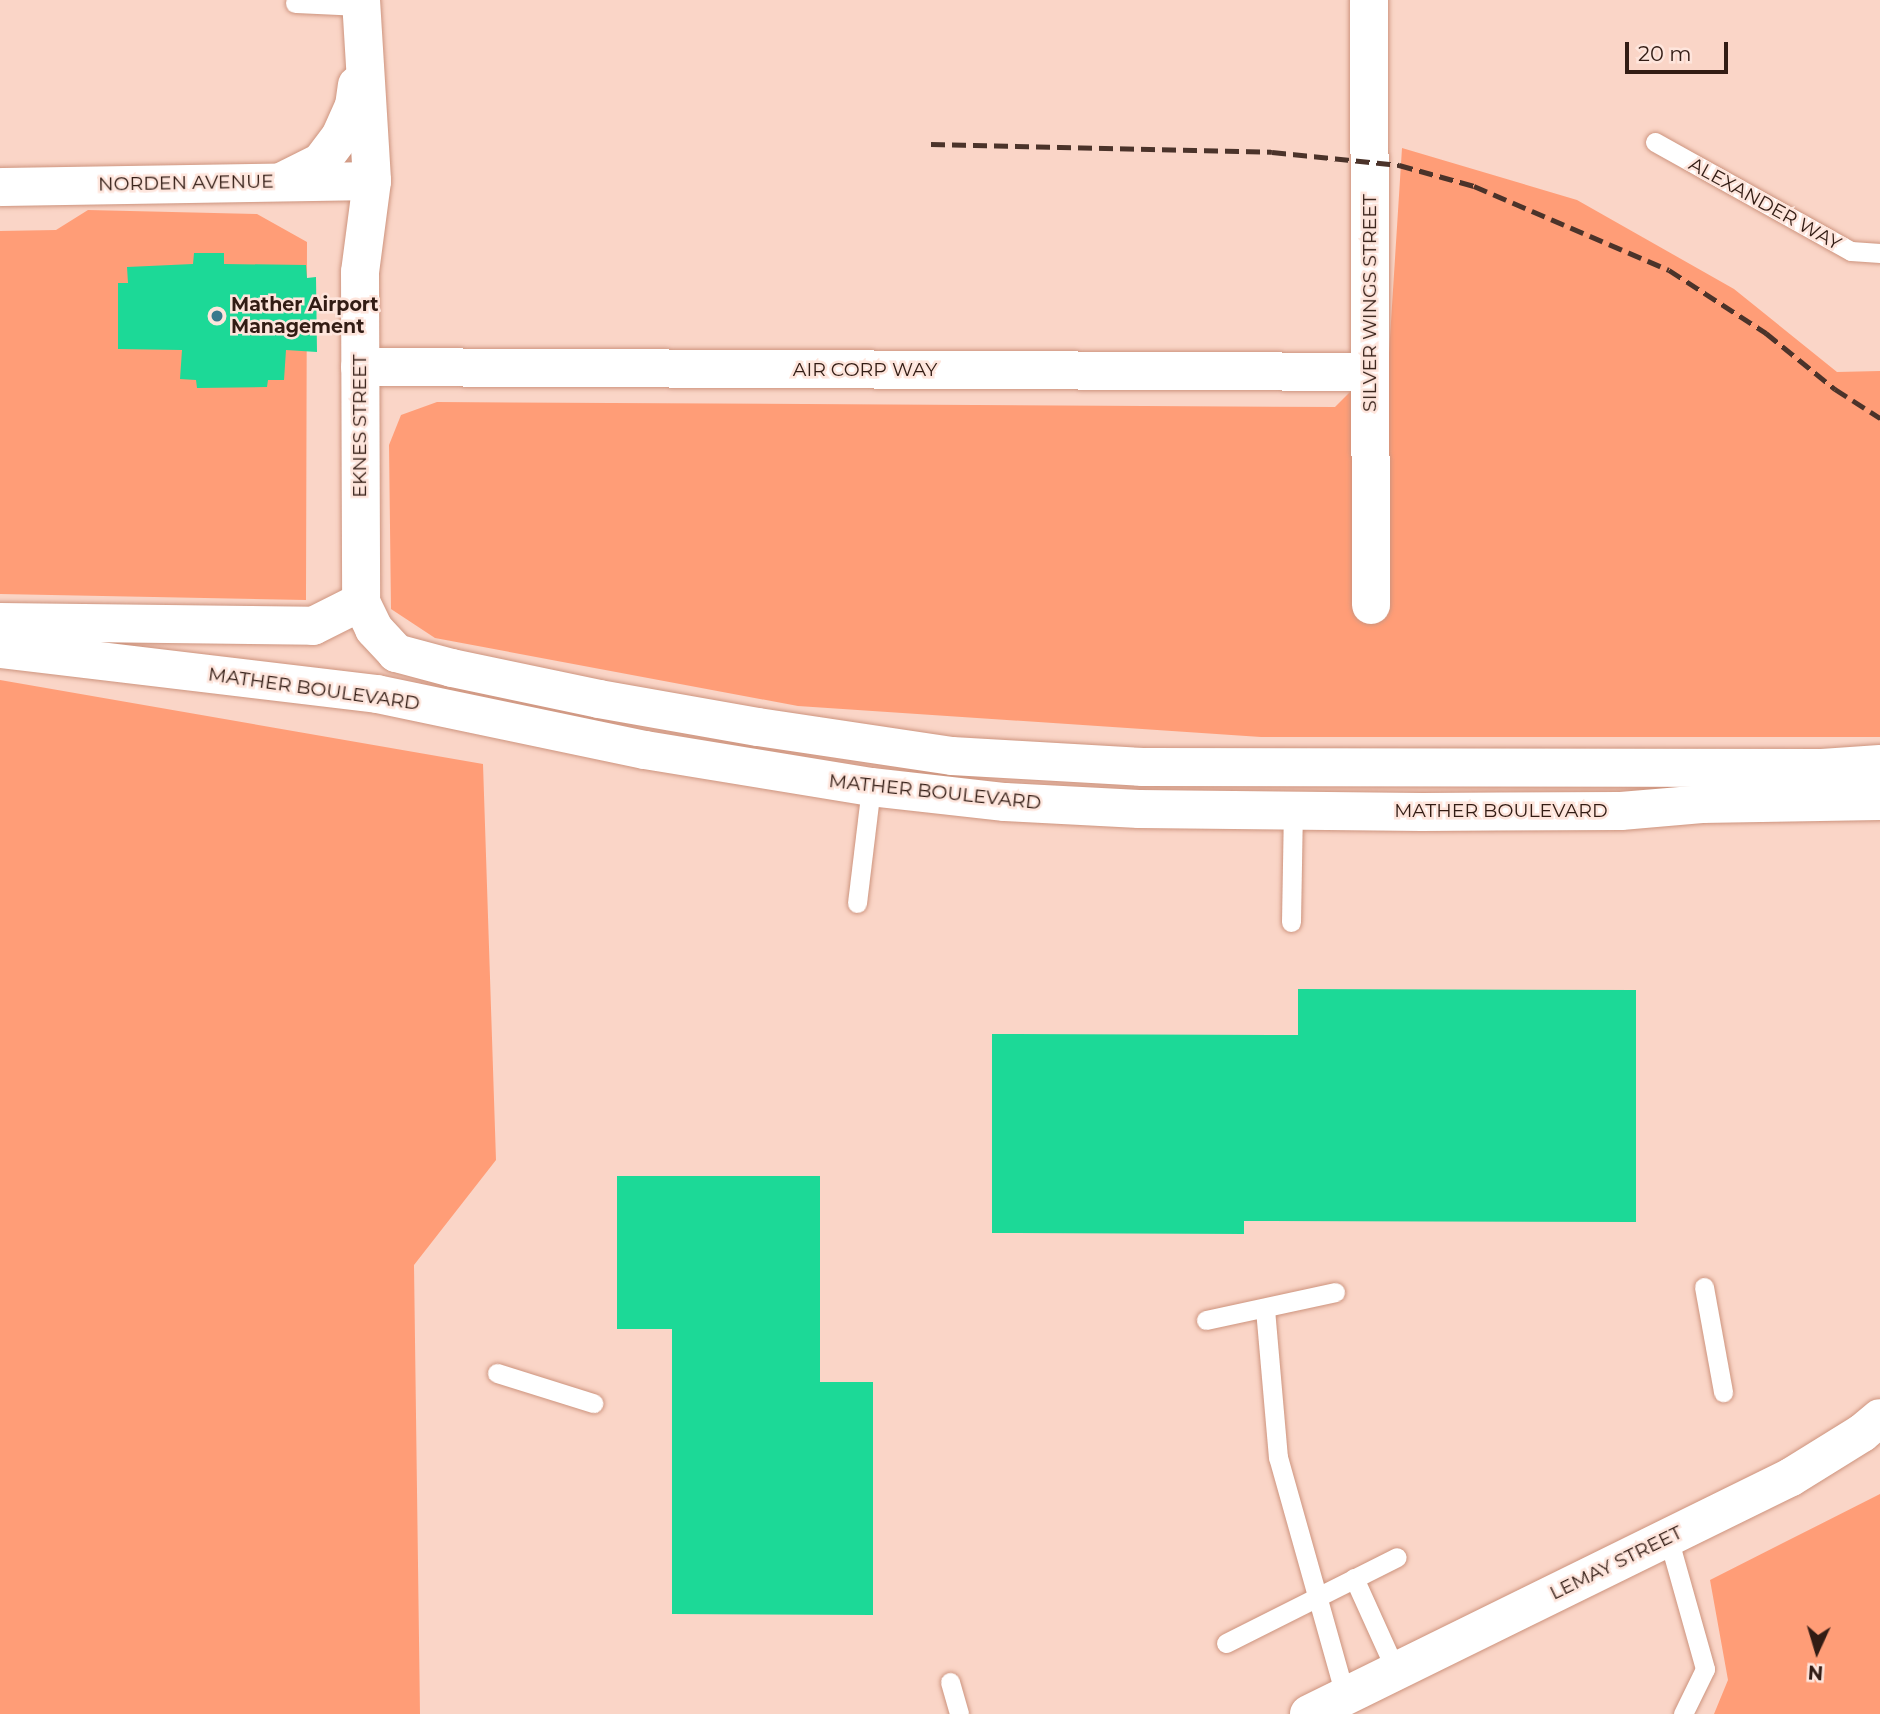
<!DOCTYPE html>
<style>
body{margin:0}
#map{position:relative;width:1880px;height:1714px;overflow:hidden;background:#fad5c7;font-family:Montserrat,sans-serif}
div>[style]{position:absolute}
.green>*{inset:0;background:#ff9d77}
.building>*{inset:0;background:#1cd997}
.roads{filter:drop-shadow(0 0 2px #cd947e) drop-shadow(0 0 2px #cd947e)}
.service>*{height:19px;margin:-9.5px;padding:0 9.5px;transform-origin:9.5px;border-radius:9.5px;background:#fff}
.minor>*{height:38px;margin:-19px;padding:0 19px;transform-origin:19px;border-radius:19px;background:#fff}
.tertiary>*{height:38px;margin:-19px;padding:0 19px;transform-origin:19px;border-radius:19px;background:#fff}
.rail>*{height:5px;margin-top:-2.5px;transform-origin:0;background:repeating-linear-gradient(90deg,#4b332a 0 14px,transparent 0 21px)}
.dots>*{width:19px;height:19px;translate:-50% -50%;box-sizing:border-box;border:4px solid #fee5dc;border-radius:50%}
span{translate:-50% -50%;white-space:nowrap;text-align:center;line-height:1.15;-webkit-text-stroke:5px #fee5dc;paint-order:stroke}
.street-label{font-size:19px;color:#321c14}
.poi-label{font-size:19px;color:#321c14;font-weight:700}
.left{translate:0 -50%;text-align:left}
.north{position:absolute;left:1782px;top:1616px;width:70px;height:70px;-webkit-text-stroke:5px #fee5dc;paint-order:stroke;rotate:184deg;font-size:19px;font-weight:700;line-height:28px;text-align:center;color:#321c14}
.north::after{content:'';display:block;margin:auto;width:24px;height:32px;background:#321c14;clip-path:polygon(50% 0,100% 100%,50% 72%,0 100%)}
.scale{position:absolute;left:1625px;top:42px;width:103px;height:32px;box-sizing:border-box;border:4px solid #321c14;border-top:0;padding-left:9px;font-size:21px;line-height:24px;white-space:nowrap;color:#321c14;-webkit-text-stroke:5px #fee5dc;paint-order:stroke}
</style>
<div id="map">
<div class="green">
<i style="clip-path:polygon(1402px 148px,1577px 200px,1734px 289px,1837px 372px,1880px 371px,1880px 737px,1261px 737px,798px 706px,435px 638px,391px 609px,389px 445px,401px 415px,437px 402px,1335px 407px,1389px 353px)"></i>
<i style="clip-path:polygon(88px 210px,257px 214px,307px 242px,306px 600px,0 594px,0 231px,56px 230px)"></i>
<i style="clip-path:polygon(0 680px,483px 764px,496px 1160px,414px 1265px,420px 1714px,0 1714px)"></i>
<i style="clip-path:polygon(1880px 1494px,1880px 1714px,1714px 1714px,1728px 1680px,1710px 1580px)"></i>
</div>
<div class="building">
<i style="clip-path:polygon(194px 253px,224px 253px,224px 264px,306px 265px,307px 278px,316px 277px,317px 352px,286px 350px,284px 380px,268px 380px,267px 387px,197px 388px,196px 380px,180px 379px,182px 350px,118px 349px,118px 283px,128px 283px,127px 267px,193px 264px)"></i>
<i style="clip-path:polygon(1298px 989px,1636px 990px,1636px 1222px,1244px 1221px,1244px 1234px,992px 1233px,992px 1034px,1298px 1035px)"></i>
<i style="clip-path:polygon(617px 1176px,820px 1176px,820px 1382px,873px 1382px,873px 1615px,672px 1614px,672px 1329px,617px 1329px)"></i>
</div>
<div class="roads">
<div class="service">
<i style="left:295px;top:3px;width:66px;rotate:2.6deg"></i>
<i style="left:1655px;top:142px;width:224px;rotate:29.1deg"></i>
<i style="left:1851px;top:251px;width:29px;rotate:4deg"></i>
<i style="left:857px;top:903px;width:117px;rotate:-83.1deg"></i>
<i style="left:1291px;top:922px;width:111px;rotate:-89deg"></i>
<i style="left:1704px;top:1287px;width:107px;rotate:79.7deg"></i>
<i style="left:1265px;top:1309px;width:149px;rotate:85deg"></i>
<i style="left:1278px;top:1457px;width:248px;rotate:74.3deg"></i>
<i style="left:1206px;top:1320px;width:132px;rotate:-12.2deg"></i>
<i style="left:497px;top:1373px;width:101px;rotate:17.4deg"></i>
<i style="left:1668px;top:1537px;width:137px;rotate:74.3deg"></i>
<i style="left:1705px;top:1669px;width:50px;rotate:116.1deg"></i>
<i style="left:1354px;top:1578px;width:102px;rotate:65.7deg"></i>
<i style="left:1226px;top:1643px;width:191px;rotate:-26.7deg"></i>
<i style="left:950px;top:1682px;width:33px;rotate:74deg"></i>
</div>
<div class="minor">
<i style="left:361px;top:0;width:181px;rotate:86.5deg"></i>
<i style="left:372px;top:181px;width:92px;rotate:97.5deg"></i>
<i style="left:360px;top:272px;width:330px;rotate:89.8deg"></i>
<i style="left:1369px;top:0;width:605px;rotate:89.81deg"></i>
<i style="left:283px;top:181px;width:42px;rotate:-26.6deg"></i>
<i style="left:321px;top:162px;width:31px;rotate:-53deg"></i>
<i style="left:340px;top:137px;width:34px;rotate:-66deg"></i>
<i style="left:354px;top:106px;width:21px;rotate:-82deg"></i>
<i style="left:0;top:187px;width:372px;rotate:-0.9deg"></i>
<i style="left:360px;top:367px;width:1010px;rotate:0.28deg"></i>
<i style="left:1309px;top:1714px;width:537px;rotate:-26.18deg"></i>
<i style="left:1791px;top:1477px;width:84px;rotate:-31.8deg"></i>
<i style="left:1862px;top:1433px;width:23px;rotate:-40deg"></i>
</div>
<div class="tertiary">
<i style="left:0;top:622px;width:313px;rotate:0.7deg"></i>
<i style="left:313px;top:626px;width:54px;rotate:-26.6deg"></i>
<i style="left:361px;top:602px;width:30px;rotate:64deg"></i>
<i style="left:374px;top:629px;width:33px;rotate:47deg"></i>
<i style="left:396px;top:653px;width:58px;rotate:15deg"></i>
<i style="left:452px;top:668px;width:150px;rotate:11.9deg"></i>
<i style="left:599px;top:699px;width:161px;rotate:10deg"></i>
<i style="left:758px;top:727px;width:196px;rotate:8.5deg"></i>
<i style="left:952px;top:756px;width:191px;rotate:3.3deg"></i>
<i style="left:1143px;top:767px;width:679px;rotate:0.08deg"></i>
<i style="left:1822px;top:768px;width:58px;rotate:-3.9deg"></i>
<i style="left:0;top:649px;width:380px;rotate:6.8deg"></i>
<i style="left:377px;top:694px;width:274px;rotate:11.8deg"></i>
<i style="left:645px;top:750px;width:229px;rotate:9.3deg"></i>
<i style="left:871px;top:787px;width:135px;rotate:6.4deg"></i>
<i style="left:1005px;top:802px;width:134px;rotate:3deg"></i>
<i style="left:1139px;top:809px;width:283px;rotate:0.6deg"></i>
<i style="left:1422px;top:812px;width:199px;rotate:-0.3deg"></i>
<i style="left:1621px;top:811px;width:81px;rotate:-4.9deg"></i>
<i style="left:1702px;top:804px;width:178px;rotate:-1deg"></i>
</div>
</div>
<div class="rail">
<i style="left:931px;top:144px;width:341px;rotate:1.3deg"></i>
<i style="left:1272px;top:152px;width:128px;rotate:5.8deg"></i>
<i style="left:1399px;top:165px;width:78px;rotate:15.6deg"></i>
<i style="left:1474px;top:186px;width:212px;rotate:23.3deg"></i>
<i style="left:1669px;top:270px;width:116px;rotate:33deg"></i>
<i style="left:1766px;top:333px;width:89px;rotate:39.1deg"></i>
<i style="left:1835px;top:389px;width:54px;rotate:32.8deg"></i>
</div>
<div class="dots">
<i style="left:217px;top:316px;background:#39798d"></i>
</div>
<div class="street-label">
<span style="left:186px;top:183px;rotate:-1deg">NORDEN AVENUE</span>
<span style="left:1765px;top:204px;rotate:29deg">ALEXANDER WAY</span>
<span style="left:1370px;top:303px;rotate:-90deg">SILVER WINGS STREET</span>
<span style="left:865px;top:370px">AIR CORP WAY</span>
<span style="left:360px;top:426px;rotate:-90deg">EKNES STREET</span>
<span style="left:314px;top:689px;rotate:8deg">MATHER BOULEVARD</span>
<span style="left:935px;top:792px;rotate:6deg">MATHER BOULEVARD</span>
<span style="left:1501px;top:811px">MATHER BOULEVARD</span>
<span style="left:1616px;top:1563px;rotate:-26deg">LEMAY STREET</span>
</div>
<div class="poi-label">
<span class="left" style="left:231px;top:316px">Mather Airport<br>Management</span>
</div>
<div class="north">N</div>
<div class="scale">20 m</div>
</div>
